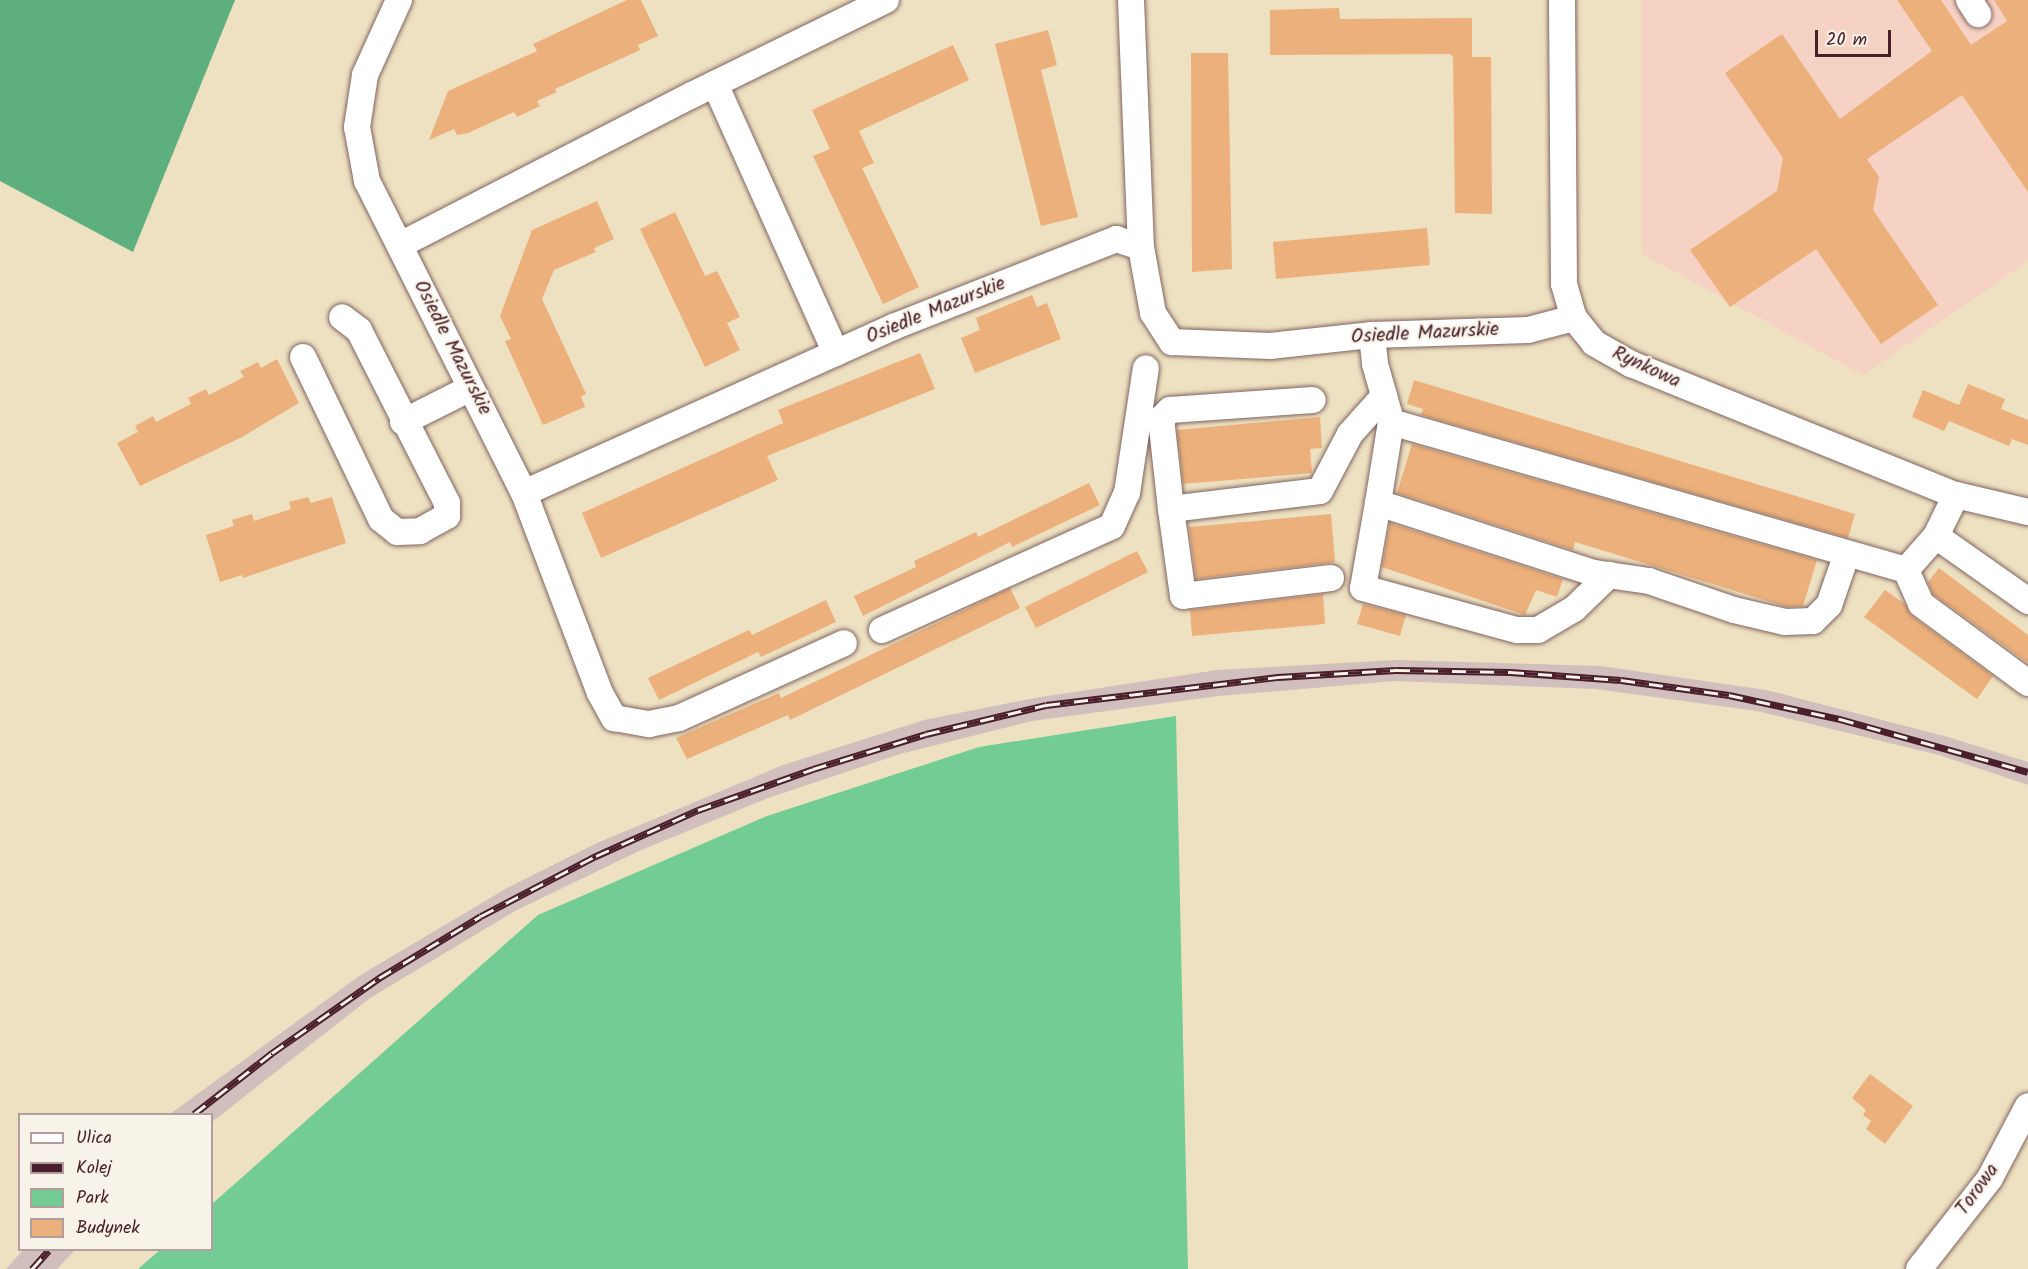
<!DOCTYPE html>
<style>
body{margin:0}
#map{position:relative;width:2028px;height:1269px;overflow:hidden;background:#ede1c1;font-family:Kalam,sans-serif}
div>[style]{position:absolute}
.built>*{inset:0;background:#f6d2c4}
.industrial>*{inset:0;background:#d1bfbe}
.green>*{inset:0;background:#72cc93}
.forest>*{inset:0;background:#5db07d}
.building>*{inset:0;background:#ebb07b}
.roads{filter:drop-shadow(0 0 2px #836360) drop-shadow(0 0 2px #836360)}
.minor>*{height:26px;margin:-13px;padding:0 13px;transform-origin:13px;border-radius:13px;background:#fff}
.rail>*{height:7px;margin-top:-3.5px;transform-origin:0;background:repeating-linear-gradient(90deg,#f7f3e8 0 14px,#4a1f2b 0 28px);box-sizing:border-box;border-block:2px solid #4a1f2b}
span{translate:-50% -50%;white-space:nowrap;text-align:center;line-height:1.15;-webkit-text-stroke:4.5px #f7f3e8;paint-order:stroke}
.street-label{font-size:20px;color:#4a1f2b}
.legend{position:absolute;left:18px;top:1113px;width:195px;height:138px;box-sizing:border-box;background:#f7f3e8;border:2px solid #b29e9c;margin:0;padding:8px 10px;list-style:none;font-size:18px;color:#4a1f2b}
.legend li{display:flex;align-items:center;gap:12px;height:30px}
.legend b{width:30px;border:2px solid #b29e9c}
.scale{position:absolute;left:1815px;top:30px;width:76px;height:27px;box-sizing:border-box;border:3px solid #4a1f2b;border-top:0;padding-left:8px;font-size:18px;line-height:21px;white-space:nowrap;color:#4a1f2b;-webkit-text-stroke:4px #f7f3e8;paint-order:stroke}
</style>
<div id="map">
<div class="built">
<i style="clip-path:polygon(1642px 0,2028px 0,2028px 261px,1863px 375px,1642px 254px)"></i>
</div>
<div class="industrial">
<i style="clip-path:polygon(1396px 660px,1601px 666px,1766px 690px,1948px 737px,2028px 762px,2028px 785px,1939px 755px,1757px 711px,1595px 689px,1395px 681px,1219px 696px,1032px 721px,900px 754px,768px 798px,639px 851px,515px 911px,370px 998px,212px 1122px,212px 1114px,170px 1114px,359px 976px,507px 888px,597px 843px,783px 765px,924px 720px,1035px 698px,1217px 670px)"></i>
<i style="clip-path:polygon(23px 1250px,75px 1250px,57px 1269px,6px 1269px)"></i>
</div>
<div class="green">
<i style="clip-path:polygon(1176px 716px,1188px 1269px,138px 1269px,160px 1250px,212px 1250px,212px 1204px,538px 915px,767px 816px,979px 747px)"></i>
</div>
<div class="forest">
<i style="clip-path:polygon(0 0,235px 0,133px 252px,0 181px)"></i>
</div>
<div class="building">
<i style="clip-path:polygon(627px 0,641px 0,658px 36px,638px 45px,640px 50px,555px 89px,557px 92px,537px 101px,540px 106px,517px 117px,514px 112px,468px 133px,457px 135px,454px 129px,429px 140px,448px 91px,537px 51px,533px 44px)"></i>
<i style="clip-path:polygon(1897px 0,1941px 0,1971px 45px,2007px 21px,1994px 0,2028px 0,2028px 192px,1962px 95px,1867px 159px,1879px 177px,1873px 210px,1938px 305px,1881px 344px,1816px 249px,1730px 307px,1690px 250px,1777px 191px,1783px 158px,1725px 73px,1782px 34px,1840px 119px,1932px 51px)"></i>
<i style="clip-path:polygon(1339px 8px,1340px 19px,1472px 18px,1472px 57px,1491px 57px,1492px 214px,1455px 213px,1453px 57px,1450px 54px,1270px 55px,1270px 10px)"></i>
<i style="clip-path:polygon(1048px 30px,1057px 65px,1041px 70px,1078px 217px,1041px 226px,995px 44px)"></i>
<i style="clip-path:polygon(953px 45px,969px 80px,859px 131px,874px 163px,862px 168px,919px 287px,883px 304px,813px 156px,830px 149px,812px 110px)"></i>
<i style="clip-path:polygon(1191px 53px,1228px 53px,1232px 269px,1192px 272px)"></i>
<i style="clip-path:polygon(597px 201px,614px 239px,594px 248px,596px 252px,554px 270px,542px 299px,586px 394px,581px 396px,585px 407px,543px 425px,505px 341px,511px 339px,500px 316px,532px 230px)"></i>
<i style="clip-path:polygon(675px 212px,705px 276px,717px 271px,740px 317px,727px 323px,740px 350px,705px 367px,640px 229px)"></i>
<i style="clip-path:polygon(1427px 228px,1430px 265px,1276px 279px,1273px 242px)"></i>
<i style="clip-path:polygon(1032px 295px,1037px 307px,1047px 303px,1061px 339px,975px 373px,961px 338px,980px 330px,976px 318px)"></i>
<i style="clip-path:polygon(920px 353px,935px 389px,767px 456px,778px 480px,601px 558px,582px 513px,783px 423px,778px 410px)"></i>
<i style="clip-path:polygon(277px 359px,299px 403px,242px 437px,140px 486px,117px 443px,138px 432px,135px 426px,153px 416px,156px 422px,191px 404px,188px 398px,206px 389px,209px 395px,244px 377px,240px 371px,258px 362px,261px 368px)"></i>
<i style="clip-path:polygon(1414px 380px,1855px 514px,1848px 538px,1421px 415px,1423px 409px,1407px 404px)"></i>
<i style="clip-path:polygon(1968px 384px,2005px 399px,2001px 409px,2028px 420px,2028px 445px,2012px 439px,2009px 446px,1949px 421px,1944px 431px,1912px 417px,1923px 390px,1959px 405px)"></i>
<i style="clip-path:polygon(1320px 417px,1322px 448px,1310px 449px,1312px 473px,1183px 484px,1177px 430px)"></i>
<i style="clip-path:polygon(1412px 444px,1817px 560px,1803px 606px,1787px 607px,1575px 542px,1573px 550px,1397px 493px)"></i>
<i style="clip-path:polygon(1089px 483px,1100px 505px,1012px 547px,1010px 542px,863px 616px,854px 596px,916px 567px,914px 561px,976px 532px,978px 537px)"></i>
<i style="clip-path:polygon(308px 497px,311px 503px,332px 497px,346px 543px,243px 578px,242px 575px,220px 582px,206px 535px,234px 526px,232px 520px,252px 514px,254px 521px,291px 509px,289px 502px)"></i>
<i style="clip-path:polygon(1331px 514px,1335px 562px,1196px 579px,1189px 527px)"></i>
<i style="clip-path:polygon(1390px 523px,1563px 579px,1557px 597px,1536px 590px,1525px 615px,1382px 567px)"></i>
<i style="clip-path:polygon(1137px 551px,1148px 572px,1036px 628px,1025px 607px)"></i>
<i style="clip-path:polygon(1939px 568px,2028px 635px,2028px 663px,1933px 594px,1928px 582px)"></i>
<i style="clip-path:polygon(1010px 588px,1020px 608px,790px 720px,788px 715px,687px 759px,676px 738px,779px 693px,781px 698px)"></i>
<i style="clip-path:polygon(1885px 590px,1905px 604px,1912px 616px,1993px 676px,1977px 699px,1864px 617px)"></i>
<i style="clip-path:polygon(1323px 594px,1325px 624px,1192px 636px,1190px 610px)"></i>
<i style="clip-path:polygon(826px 600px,836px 622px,761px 657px,758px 652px,659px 700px,648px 678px,749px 630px,752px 635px)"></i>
<i style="clip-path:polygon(1363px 604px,1406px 615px,1400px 636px,1357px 624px)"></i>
<i style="clip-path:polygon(1870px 1074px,1913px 1106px,1885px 1144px,1866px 1129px,1871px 1121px,1863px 1115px,1866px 1110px,1852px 1098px)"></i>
</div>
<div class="roads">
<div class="minor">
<i style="left:399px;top:0;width:82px;rotate:114.4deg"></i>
<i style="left:365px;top:75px;width:53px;rotate:98.7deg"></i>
<i style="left:357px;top:127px;width:55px;rotate:79.5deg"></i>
<i style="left:367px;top:181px;width:349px;rotate:63.3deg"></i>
<i style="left:524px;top:493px;width:405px;rotate:-24.2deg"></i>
<i style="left:893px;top:327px;width:240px;rotate:-21.5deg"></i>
<i style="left:1116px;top:239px;width:26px;rotate:18deg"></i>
<i style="left:1141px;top:247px;width:67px;rotate:79.7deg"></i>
<i style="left:1153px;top:313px;width:35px;rotate:57deg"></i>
<i style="left:1172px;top:342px;width:98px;rotate:2.3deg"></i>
<i style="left:1270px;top:346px;width:103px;rotate:-6.2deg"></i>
<i style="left:1372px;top:335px;width:156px;rotate:-1.8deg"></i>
<i style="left:1528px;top:330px;width:48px;rotate:-14.6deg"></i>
<i style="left:1131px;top:0;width:247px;rotate:87.7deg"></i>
<i style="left:1562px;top:0;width:284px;rotate:89.6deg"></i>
<i style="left:1564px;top:284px;width:35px;rotate:74deg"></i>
<i style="left:1574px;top:318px;width:32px;rotate:51deg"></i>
<i style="left:1594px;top:343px;width:43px;rotate:29.6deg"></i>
<i style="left:1631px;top:364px;width:350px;rotate:22deg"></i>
<i style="left:1956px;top:495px;width:74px;rotate:13.3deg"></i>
<i style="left:1969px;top:0;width:17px;rotate:57deg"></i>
<i style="left:715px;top:84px;width:295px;rotate:65.8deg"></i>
<i style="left:400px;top:245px;width:328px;rotate:-27.2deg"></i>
<i style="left:692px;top:95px;width:216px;rotate:-26.1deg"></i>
<i style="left:1372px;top:335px;width:29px;rotate:84deg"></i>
<i style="left:1375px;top:364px;width:51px;rotate:74.1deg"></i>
<i style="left:303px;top:357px;width:180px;rotate:64.3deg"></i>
<i style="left:381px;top:519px;width:21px;rotate:39deg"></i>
<i style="left:397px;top:532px;width:23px;rotate:-2deg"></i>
<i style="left:420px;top:531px;width:31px;rotate:-29deg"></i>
<i style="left:447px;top:516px;width:13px;rotate:-90deg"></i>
<i style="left:447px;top:503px;width:194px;rotate:-117deg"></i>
<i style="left:359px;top:330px;width:21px;rotate:-143deg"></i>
<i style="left:403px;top:422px;width:76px;rotate:-26.6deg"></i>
<i style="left:524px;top:493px;width:214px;rotate:69.2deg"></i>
<i style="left:600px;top:693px;width:29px;rotate:61deg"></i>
<i style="left:614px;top:718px;width:36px;rotate:10deg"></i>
<i style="left:649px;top:724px;width:31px;rotate:-11deg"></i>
<i style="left:679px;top:718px;width:181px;rotate:-24.4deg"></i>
<i style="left:1956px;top:495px;width:46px;rotate:116deg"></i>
<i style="left:1936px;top:536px;width:45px;rotate:131.4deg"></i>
<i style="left:1906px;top:570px;width:37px;rotate:66deg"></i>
<i style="left:1921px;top:604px;width:133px;rotate:36.4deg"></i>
<i style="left:1378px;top:503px;width:86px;rotate:100deg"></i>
<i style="left:1363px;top:588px;width:160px;rotate:15.3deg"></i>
<i style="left:1517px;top:630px;width:21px"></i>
<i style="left:1538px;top:630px;width:42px;rotate:-30.3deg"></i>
<i style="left:1574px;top:609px;width:49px;rotate:-44.2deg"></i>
<i style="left:1171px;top:509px;width:91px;rotate:-96.3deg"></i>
<i style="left:1161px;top:419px;width:13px;rotate:-45deg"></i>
<i style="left:1170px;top:410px;width:143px;rotate:-4deg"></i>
<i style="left:1936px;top:536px;width:113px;rotate:35.2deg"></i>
<i style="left:1846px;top:556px;width:52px;rotate:109.1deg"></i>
<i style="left:1829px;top:605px;width:23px;rotate:135deg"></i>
<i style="left:1813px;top:621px;width:28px;rotate:178deg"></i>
<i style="left:1785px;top:622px;width:52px;rotate:-166.8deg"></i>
<i style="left:1734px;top:610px;width:90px;rotate:-161.2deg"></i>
<i style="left:1649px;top:581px;width:56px;rotate:-171.7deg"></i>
<i style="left:1594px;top:573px;width:227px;rotate:-162deg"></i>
<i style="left:1378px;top:503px;width:82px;rotate:-80.9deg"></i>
<i style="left:1391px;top:422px;width:536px;rotate:16.03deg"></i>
<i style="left:1331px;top:578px;width:149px;rotate:173.1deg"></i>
<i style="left:1183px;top:596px;width:88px;rotate:-97.9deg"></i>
<i style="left:1171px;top:509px;width:150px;rotate:-6.9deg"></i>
<i style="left:1320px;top:491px;width:64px;rotate:-62.2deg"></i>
<i style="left:1350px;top:434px;width:51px;rotate:-48.2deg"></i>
<i style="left:882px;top:630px;width:252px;rotate:-24.3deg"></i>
<i style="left:1112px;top:526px;width:36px;rotate:-66deg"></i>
<i style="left:1127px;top:493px;width:126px;rotate:-81.4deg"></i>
<i style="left:1919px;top:1269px;width:115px;rotate:-52deg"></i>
<i style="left:1990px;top:1178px;width:81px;rotate:-62.2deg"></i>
</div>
</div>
<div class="rail">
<i style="left:194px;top:1114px;width:99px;rotate:-38deg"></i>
<i style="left:272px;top:1053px;width:131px;rotate:-35deg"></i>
<i style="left:379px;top:978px;width:119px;rotate:-31.3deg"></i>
<i style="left:481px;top:916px;width:130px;rotate:-27.6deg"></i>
<i style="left:596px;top:856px;width:112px;rotate:-24.3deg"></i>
<i style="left:698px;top:810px;width:122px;rotate:-19.6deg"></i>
<i style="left:813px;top:769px;width:118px;rotate:-17.2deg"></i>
<i style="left:926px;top:734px;width:123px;rotate:-13.6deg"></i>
<i style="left:1046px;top:705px;width:234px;rotate:-6.9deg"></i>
<i style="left:1278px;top:677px;width:118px;rotate:-3.4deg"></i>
<i style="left:1396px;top:670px;width:114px;rotate:1deg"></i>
<i style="left:1510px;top:672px;width:111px;rotate:4.1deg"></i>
<i style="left:1621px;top:680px;width:109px;rotate:7.9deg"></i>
<i style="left:1729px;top:695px;width:114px;rotate:12.2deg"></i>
<i style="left:1840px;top:719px;width:195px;rotate:15.7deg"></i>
<i style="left:32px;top:1269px;width:25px;rotate:-48deg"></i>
</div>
<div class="street-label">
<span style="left:936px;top:311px;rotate:-22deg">Osiedle Mazurskie</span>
<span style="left:1425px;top:334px;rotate:-3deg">Osiedle Mazurskie</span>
<span style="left:452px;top:348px;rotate:63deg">Osiedle Mazurskie</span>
<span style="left:1646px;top:368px;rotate:25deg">Rynkowa</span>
<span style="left:1978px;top:1190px;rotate:-54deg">Torowa</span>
</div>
<ul class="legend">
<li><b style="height:8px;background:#fff"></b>Ulica</li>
<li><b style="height:8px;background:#4a1f2b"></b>Kolej</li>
<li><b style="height:16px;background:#72cc93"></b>Park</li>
<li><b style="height:16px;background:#ebb07b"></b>Budynek</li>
</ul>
<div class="scale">20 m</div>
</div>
